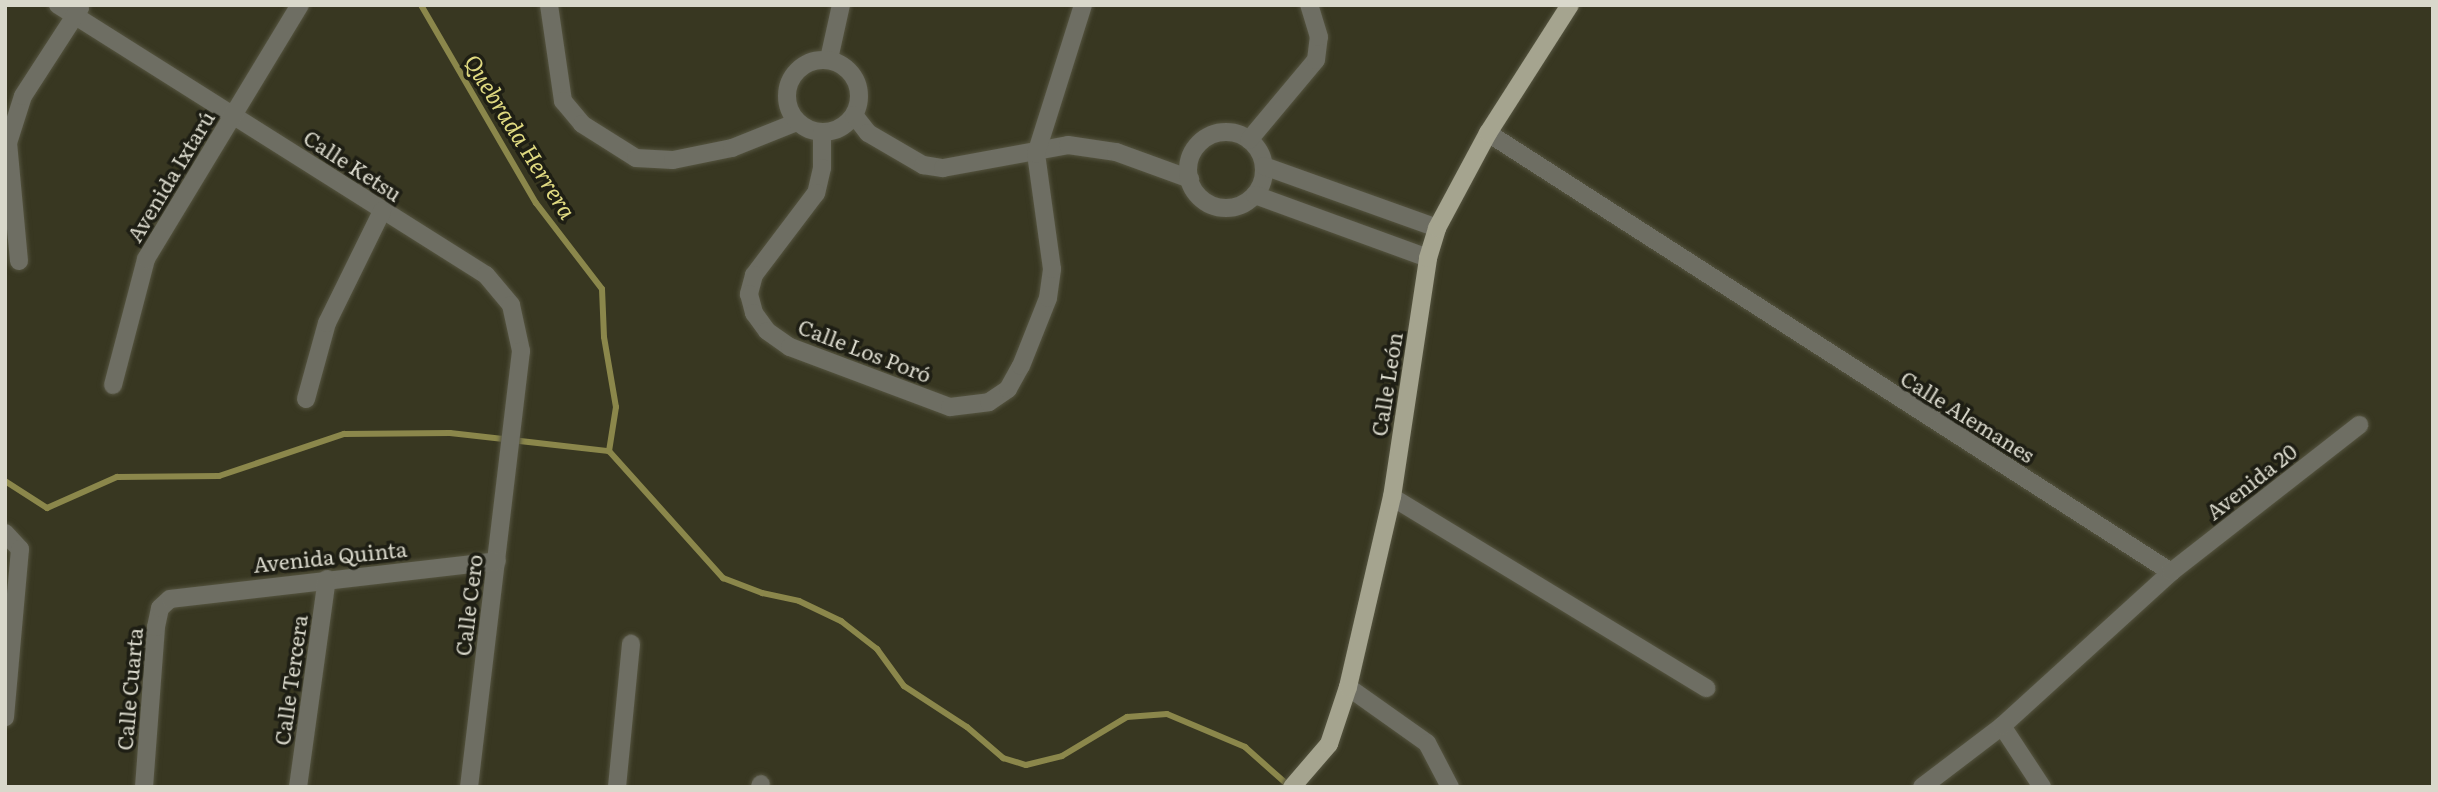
<!DOCTYPE html>
<meta charset="utf-8">
<style>
body{margin:0}
#map{position:relative;width:2438px;height:792px;overflow:hidden;background:#383721;font-family:Literata,serif}
div>[style]{position:absolute}
.stream>*{height:6px;margin:-3px;padding:0 3px;transform-origin:3px;border-radius:3px;background:#8b874b}
.roads{filter:drop-shadow(0 0 2px #555440) drop-shadow(0 0 2px #555440)}
.minor>*{height:18px;margin:-9px;padding:0 9px;transform-origin:9px;border-radius:9px;background:#6e6e63}
.minor>.ring{margin:-9px;padding:0;box-sizing:content-box;background:none;border:18px solid #6e6e63;border-radius:50%}
.major>*{height:18px;margin:-9px;padding:0 9px;transform-origin:9px;border-radius:9px;background:#a5a48f}
span{translate:-50% -50%;white-space:nowrap;text-align:center;line-height:1.15;-webkit-text-stroke:7px #1e1e14;paint-order:stroke}
.street-label{font-size:21px;color:#d9d8cb}
.water-label{font-size:23px;color:#dfd980;font-style:italic}
.frame{position:absolute;inset:0;border:7px solid #d9d8cb;pointer-events:none}
</style>
<div id="map">
<div class="stream">
<i style="left:421px;top:5px;width:229px;rotate:59.9deg"></i>
<i style="left:536px;top:203px;width:108px;rotate:52.5deg"></i>
<i style="left:602px;top:289px;width:48px;rotate:87.6deg"></i>
<i style="left:604px;top:337px;width:71px;rotate:80.3deg"></i>
<i style="left:616px;top:407px;width:45px;rotate:99deg"></i>
<i style="left:609px;top:451px;width:171px;rotate:48.1deg"></i>
<i style="left:723px;top:578px;width:42px;rotate:21deg"></i>
<i style="left:762px;top:593px;width:38px;rotate:12deg"></i>
<i style="left:799px;top:601px;width:47px;rotate:25.5deg"></i>
<i style="left:841px;top:621px;width:46px;rotate:37.9deg"></i>
<i style="left:877px;top:649px;width:46px;rotate:53.9deg"></i>
<i style="left:904px;top:686px;width:75px;rotate:33.1deg"></i>
<i style="left:967px;top:727px;width:48px;rotate:40.7deg"></i>
<i style="left:1003px;top:758px;width:24px;rotate:17deg"></i>
<i style="left:1026px;top:765px;width:37px;rotate:-14deg"></i>
<i style="left:1062px;top:756px;width:76px;rotate:-31deg"></i>
<i style="left:1127px;top:717px;width:40px;rotate:-4.3deg"></i>
<i style="left:1167px;top:714px;width:85px;rotate:22.9deg"></i>
<i style="left:1245px;top:747px;width:60px;rotate:41.6deg"></i>
<i style="left:5px;top:481px;width:50px;rotate:32.7deg"></i>
<i style="left:47px;top:508px;width:77px;rotate:-23.9deg"></i>
<i style="left:117px;top:477px;width:102px;rotate:-0.6deg"></i>
<i style="left:219px;top:476px;width:132px;rotate:-18.6deg"></i>
<i style="left:344px;top:434px;width:106px;rotate:-0.5deg"></i>
<i style="left:450px;top:433px;width:160px;rotate:6.5deg"></i>
</div>
<div class="roads">
<div class="minor">
<i style="left:58px;top:5px;width:506px;rotate:32.25deg"></i>
<i style="left:486px;top:275px;width:39px;rotate:50deg"></i>
<i style="left:511px;top:305px;width:47px;rotate:77.7deg"></i>
<i style="left:521px;top:351px;width:439px;rotate:96.8deg"></i>
<i style="left:549px;top:5px;width:97px;rotate:81.7deg"></i>
<i style="left:563px;top:101px;width:30px;rotate:50deg"></i>
<i style="left:582px;top:124px;width:64px;rotate:32.2deg"></i>
<i style="left:636px;top:158px;width:37px;rotate:3deg"></i>
<i style="left:673px;top:160px;width:60px;rotate:-11.5deg"></i>
<i style="left:732px;top:148px;width:70px;rotate:-21.8deg"></i>
<i style="left:829px;top:59px;width:55px;rotate:-77.5deg"></i>
<i class="ring" style="left:787px;top:60px;width:54px;height:54px"></i>
<i style="left:854px;top:115px;width:23px;rotate:52deg"></i>
<i style="left:868px;top:133px;width:64px;rotate:30.2deg"></i>
<i style="left:923px;top:165px;width:20px;rotate:9deg"></i>
<i style="left:943px;top:168px;width:127px;rotate:-10.4deg"></i>
<i style="left:1068px;top:145px;width:49px;rotate:8.3deg"></i>
<i style="left:1116px;top:152px;width:79px;rotate:20deg"></i>
<i style="left:822px;top:132px;width:36px;rotate:90deg"></i>
<i style="left:822px;top:168px;width:26px;rotate:103deg"></i>
<i style="left:816px;top:193px;width:103px;rotate:127.1deg"></i>
<i style="left:754px;top:275px;width:20px;rotate:105deg"></i>
<i style="left:749px;top:294px;width:20px;rotate:75deg"></i>
<i style="left:754px;top:313px;width:22px;rotate:54deg"></i>
<i style="left:767px;top:331px;width:28px;rotate:35deg"></i>
<i style="left:790px;top:347px;width:171px;rotate:20.6deg"></i>
<i style="left:950px;top:407px;width:39px;rotate:-7deg"></i>
<i style="left:989px;top:402px;width:23px;rotate:-34deg"></i>
<i style="left:1008px;top:389px;width:26px;rotate:-61deg"></i>
<i style="left:1021px;top:366px;width:73px;rotate:-68.3deg"></i>
<i style="left:1048px;top:298px;width:29px;rotate:-82deg"></i>
<i style="left:1052px;top:269px;width:116px;rotate:-97.9deg"></i>
<i style="left:1036px;top:154px;width:156px;rotate:-72.5deg"></i>
<i class="ring" style="left:1188px;top:132px;width:58px;height:58px"></i>
<i style="left:1488px;top:133px;width:812px;rotate:32.73deg"></i>
<i style="left:1249px;top:140px;width:104px;rotate:-50.1deg"></i>
<i style="left:1316px;top:60px;width:23px;rotate:-83deg"></i>
<i style="left:1319px;top:37px;width:34px;rotate:-107deg"></i>
<i style="left:1264px;top:166px;width:184px;rotate:19.7deg"></i>
<i style="left:1255px;top:195px;width:184px;rotate:20deg"></i>
<i style="left:19px;top:261px;width:119px;rotate:-95.3deg"></i>
<i style="left:8px;top:143px;width:49px;rotate:-72.3deg"></i>
<i style="left:23px;top:96px;width:105px;rotate:-57.1deg"></i>
<i style="left:113px;top:385px;width:130px;rotate:-75.3deg"></i>
<i style="left:146px;top:259px;width:297px;rotate:-58.8deg"></i>
<i style="left:306px;top:399px;width:79px;rotate:-74.6deg"></i>
<i style="left:327px;top:323px;width:125px;rotate:-63.8deg"></i>
<i style="left:1392px;top:497px;width:368px;rotate:31.3deg"></i>
<i style="left:5px;top:533px;width:22px;rotate:47deg"></i>
<i style="left:20px;top:549px;width:169px;rotate:95.1deg"></i>
<i style="left:1348px;top:687px;width:97px;rotate:35.3deg"></i>
<i style="left:1427px;top:743px;width:50px;rotate:62.4deg"></i>
<i style="left:2002px;top:726px;width:73px;rotate:56.7deg"></i>
<i style="left:144px;top:787px;width:160px;rotate:-85.7deg"></i>
<i style="left:156px;top:627px;width:19px;rotate:-78deg"></i>
<i style="left:160px;top:608px;width:13px;rotate:-42deg"></i>
<i style="left:170px;top:599px;width:329px;rotate:-6.6deg"></i>
<i style="left:298px;top:787px;width:210px;rotate:-82.1deg"></i>
<i style="left:617px;top:787px;width:144px;rotate:-84.4deg"></i>
<i style="left:760px;top:787px;width:3px;rotate:-72deg"></i>
<i style="left:1922px;top:787px;width:101px;rotate:-37.3deg"></i>
<i style="left:2002px;top:726px;width:229px;rotate:-42.3deg"></i>
<i style="left:2171px;top:572px;width:239px;rotate:-38deg"></i>
</div>
<div class="major">
<i style="left:1292px;top:787px;width:57px;rotate:-49.3deg"></i>
<i style="left:1329px;top:744px;width:60px;rotate:-71.6deg"></i>
<i style="left:1348px;top:687px;width:195px;rotate:-77deg"></i>
<i style="left:1392px;top:497px;width:242px;rotate:-81.4deg"></i>
<i style="left:1428px;top:258px;width:31px;rotate:-73deg"></i>
<i style="left:1437px;top:228px;width:108px;rotate:-61.8deg"></i>
<i style="left:1488px;top:133px;width:152px;rotate:-57.4deg"></i>
</div>
</div>
<div class="street-label">
<span style="left:353px;top:165px;rotate:33deg">Calle Ketsu</span>
<span style="left:170px;top:176px;rotate:-59deg">Avenida Ixtarú</span>
<span style="left:865px;top:350px;rotate:21deg">Calle Los Poró</span>
<span style="left:1386px;top:384px;rotate:-81deg">Calle León</span>
<span style="left:1968px;top:416px;rotate:32deg">Calle Alemanes</span>
<span style="left:2251px;top:481px;rotate:-38deg">Avenida 20</span>
<span style="left:330px;top:556px;rotate:-6deg">Avenida Quinta</span>
<span style="left:468px;top:605px;rotate:-83deg">Calle Cero</span>
<span style="left:290px;top:680px;rotate:-82deg">Calle Tercera</span>
<span style="left:129px;top:689px;rotate:-85deg">Calle Cuarta</span>
</div>
<div class="water-label">
<span style="left:521px;top:136px;rotate:58deg">Quebrada Herrera</span>
</div>
<div class="frame"></div>
</div>
